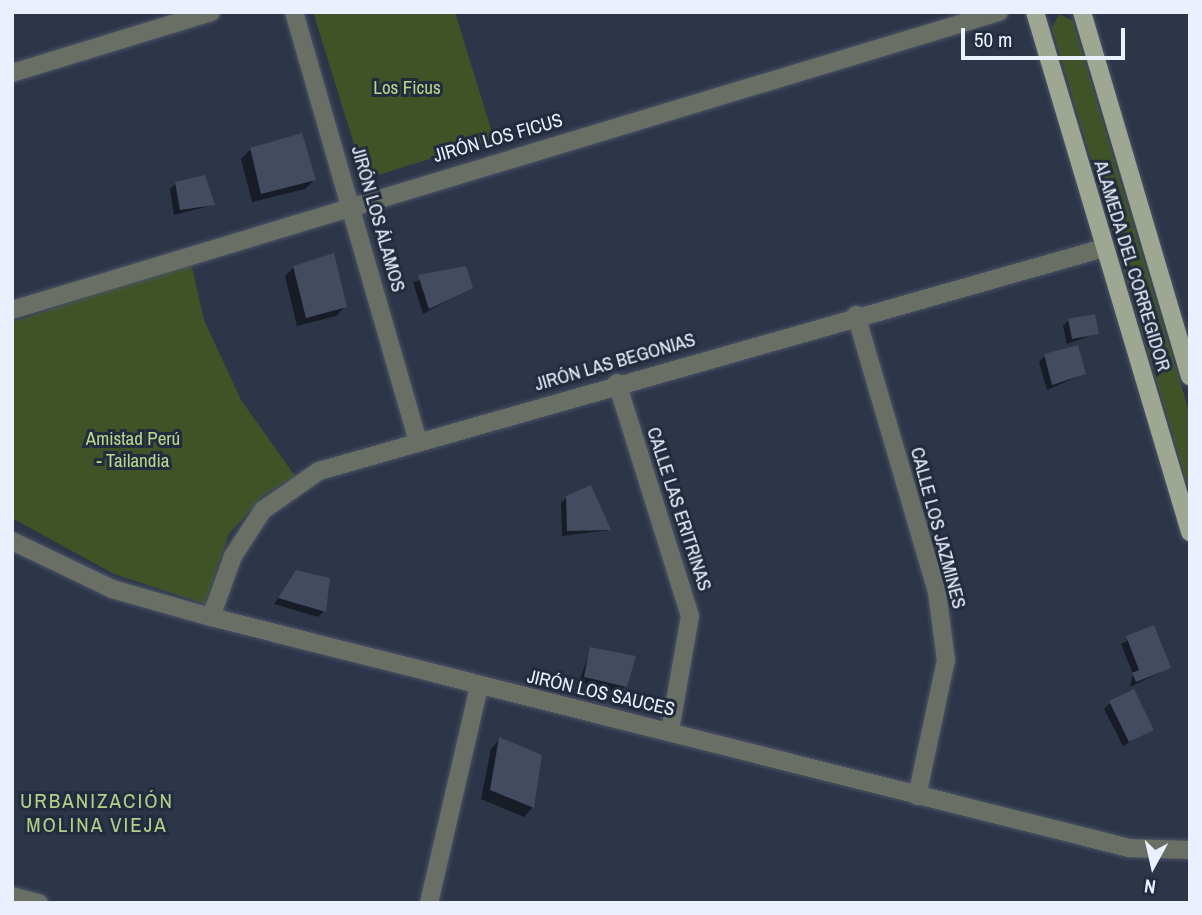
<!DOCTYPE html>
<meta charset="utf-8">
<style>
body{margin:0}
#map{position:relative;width:1202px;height:915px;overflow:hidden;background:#2d3549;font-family:"Archivo Narrow",sans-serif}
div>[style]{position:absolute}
.green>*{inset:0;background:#405326}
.shadow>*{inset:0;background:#0007}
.building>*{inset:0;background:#434b60}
.roads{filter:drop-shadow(0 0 2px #4b5366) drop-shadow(0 0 2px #4b5366)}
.minor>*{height:18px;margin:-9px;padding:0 9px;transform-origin:9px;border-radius:9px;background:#6a6f65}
.major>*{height:18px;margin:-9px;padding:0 9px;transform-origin:9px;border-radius:9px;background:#9da792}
span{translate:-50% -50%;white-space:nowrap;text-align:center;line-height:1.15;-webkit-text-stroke:6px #232b3e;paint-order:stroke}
.park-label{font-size:19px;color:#b7da8b}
.street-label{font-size:19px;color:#eaf0fd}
.neighbourhood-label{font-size:21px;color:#b0d089;letter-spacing:2px}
.frame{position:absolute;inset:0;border:14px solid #eaf0fd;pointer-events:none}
.north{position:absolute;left:1118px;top:831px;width:70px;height:70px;-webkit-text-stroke:5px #232b3e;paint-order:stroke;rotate:188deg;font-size:19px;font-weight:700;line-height:28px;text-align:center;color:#eaf0fd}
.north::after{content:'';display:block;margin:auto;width:24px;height:32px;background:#eaf0fd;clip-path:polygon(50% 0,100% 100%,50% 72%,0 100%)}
.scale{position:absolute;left:961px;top:28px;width:164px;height:32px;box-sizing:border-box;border:4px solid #eaf0fd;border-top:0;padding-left:9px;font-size:21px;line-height:24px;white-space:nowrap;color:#eaf0fd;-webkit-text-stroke:5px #232b3e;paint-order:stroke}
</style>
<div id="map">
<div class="green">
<i style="clip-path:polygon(313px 12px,455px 12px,494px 139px,365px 179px)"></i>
<i style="clip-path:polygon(1059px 14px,1073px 21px,1190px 415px,1190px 494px,1052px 28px)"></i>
<i style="clip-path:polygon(191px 263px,204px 320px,241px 400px,295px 476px,264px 495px,229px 534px,205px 604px,114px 574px,12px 518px,12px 322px)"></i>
</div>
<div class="shadow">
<i style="clip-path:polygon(251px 149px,314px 180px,305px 189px,252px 202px,241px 159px)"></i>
<i style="clip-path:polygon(176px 183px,213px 205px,174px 215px,170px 189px)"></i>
<i style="clip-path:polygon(294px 267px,345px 307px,336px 316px,297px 326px,285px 276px)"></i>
<i style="clip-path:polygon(465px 268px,471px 287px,423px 314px,413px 282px)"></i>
<i style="clip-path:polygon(1069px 320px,1097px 333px,1067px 344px,1063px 326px)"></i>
<i style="clip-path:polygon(1045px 356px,1084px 374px,1047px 390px,1039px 362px)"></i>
<i style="clip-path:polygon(567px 497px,609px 530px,562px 536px,561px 503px)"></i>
<i style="clip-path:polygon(296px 572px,324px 611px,318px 617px,274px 604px)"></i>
<i style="clip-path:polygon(1153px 627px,1169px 668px,1130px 687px,1133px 674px,1121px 644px)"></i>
<i style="clip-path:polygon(591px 649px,625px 686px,619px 692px,579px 682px)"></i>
<i style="clip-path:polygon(1110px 703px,1152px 729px,1123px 746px,1104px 709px)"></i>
<i style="clip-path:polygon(500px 739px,540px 756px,533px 807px,524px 817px,481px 799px,491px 749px)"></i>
</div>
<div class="building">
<i style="clip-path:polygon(302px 133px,316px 180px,261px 194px,250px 148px)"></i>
<i style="clip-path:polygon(205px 175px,215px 205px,180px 210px,175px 182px)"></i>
<i style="clip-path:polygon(334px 253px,347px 307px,306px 318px,293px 266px)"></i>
<i style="clip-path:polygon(466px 266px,473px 288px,429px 309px,418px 275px)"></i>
<i style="clip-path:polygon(1095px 314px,1099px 334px,1072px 339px,1068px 319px)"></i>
<i style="clip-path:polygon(1078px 345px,1086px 374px,1052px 385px,1044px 354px)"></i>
<i style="clip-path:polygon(591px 485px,611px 530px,567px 531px,566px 496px)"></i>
<i style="clip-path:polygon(296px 570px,330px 578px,326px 612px,278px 598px)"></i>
<i style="clip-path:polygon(1154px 625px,1171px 668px,1136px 682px,1132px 673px,1139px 670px,1126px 636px)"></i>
<i style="clip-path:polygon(590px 647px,636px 656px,627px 687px,584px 677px)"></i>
<i style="clip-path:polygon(1134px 689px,1154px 730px,1129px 742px,1109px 701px)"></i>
<i style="clip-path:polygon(499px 737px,542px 755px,534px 808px,490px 790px)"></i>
</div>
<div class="roads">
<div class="minor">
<i style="left:294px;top:12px;width:444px;rotate:73.9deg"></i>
<i style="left:12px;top:73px;width:208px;rotate:-17deg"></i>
<i style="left:12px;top:310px;width:1031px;rotate:-16.8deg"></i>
<i style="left:856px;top:315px;width:289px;rotate:73.7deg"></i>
<i style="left:937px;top:592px;width:69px;rotate:82.5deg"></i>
<i style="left:946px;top:660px;width:139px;rotate:102deg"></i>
<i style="left:617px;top:383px;width:244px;rotate:72.6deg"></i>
<i style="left:690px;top:616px;width:117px;rotate:99.9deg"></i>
<i style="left:12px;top:541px;width:111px;rotate:25.6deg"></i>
<i style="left:112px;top:589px;width:103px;rotate:15.8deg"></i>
<i style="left:211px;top:617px;width:947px;rotate:14.12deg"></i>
<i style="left:1129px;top:848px;width:61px;rotate:1.9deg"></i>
<i style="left:211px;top:617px;width:65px;rotate:-70.2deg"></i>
<i style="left:233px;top:556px;width:55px;rotate:-56.9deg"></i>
<i style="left:263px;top:510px;width:68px;rotate:-34.9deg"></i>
<i style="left:319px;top:471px;width:816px;rotate:-15.86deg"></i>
<i style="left:12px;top:896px;width:28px;rotate:15deg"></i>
<i style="left:429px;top:903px;width:223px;rotate:-77deg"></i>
</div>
<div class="major">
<i style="left:1035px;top:12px;width:543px;rotate:73.4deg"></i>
<i style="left:1082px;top:12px;width:380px;rotate:73.5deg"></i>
</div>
</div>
<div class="park-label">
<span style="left:407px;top:88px">Los Ficus</span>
<span style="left:133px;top:450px">Amistad Perú<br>- Tailandia</span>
</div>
<div class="street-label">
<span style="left:498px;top:138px;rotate:-16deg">JIRÓN LOS FICUS</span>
<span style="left:378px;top:219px;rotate:74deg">JIRÓN LOS ÁLAMOS</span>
<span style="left:1132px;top:266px;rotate:73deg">ALAMEDA DEL CORREGIDOR</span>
<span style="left:615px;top:362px;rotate:-16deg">JIRÓN LAS BEGONIAS</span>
<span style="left:679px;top:509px;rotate:72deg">CALLE LAS ERITRINAS</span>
<span style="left:938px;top:528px;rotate:75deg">CALLE LOS JAZMINES</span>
<span style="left:601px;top:693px;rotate:13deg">JIRÓN LOS SAUCES</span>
</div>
<div class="neighbourhood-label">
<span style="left:97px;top:813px">URBANIZACIÓN<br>MOLINA VIEJA</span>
</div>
<div class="frame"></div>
<div class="north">N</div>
<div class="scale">50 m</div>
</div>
